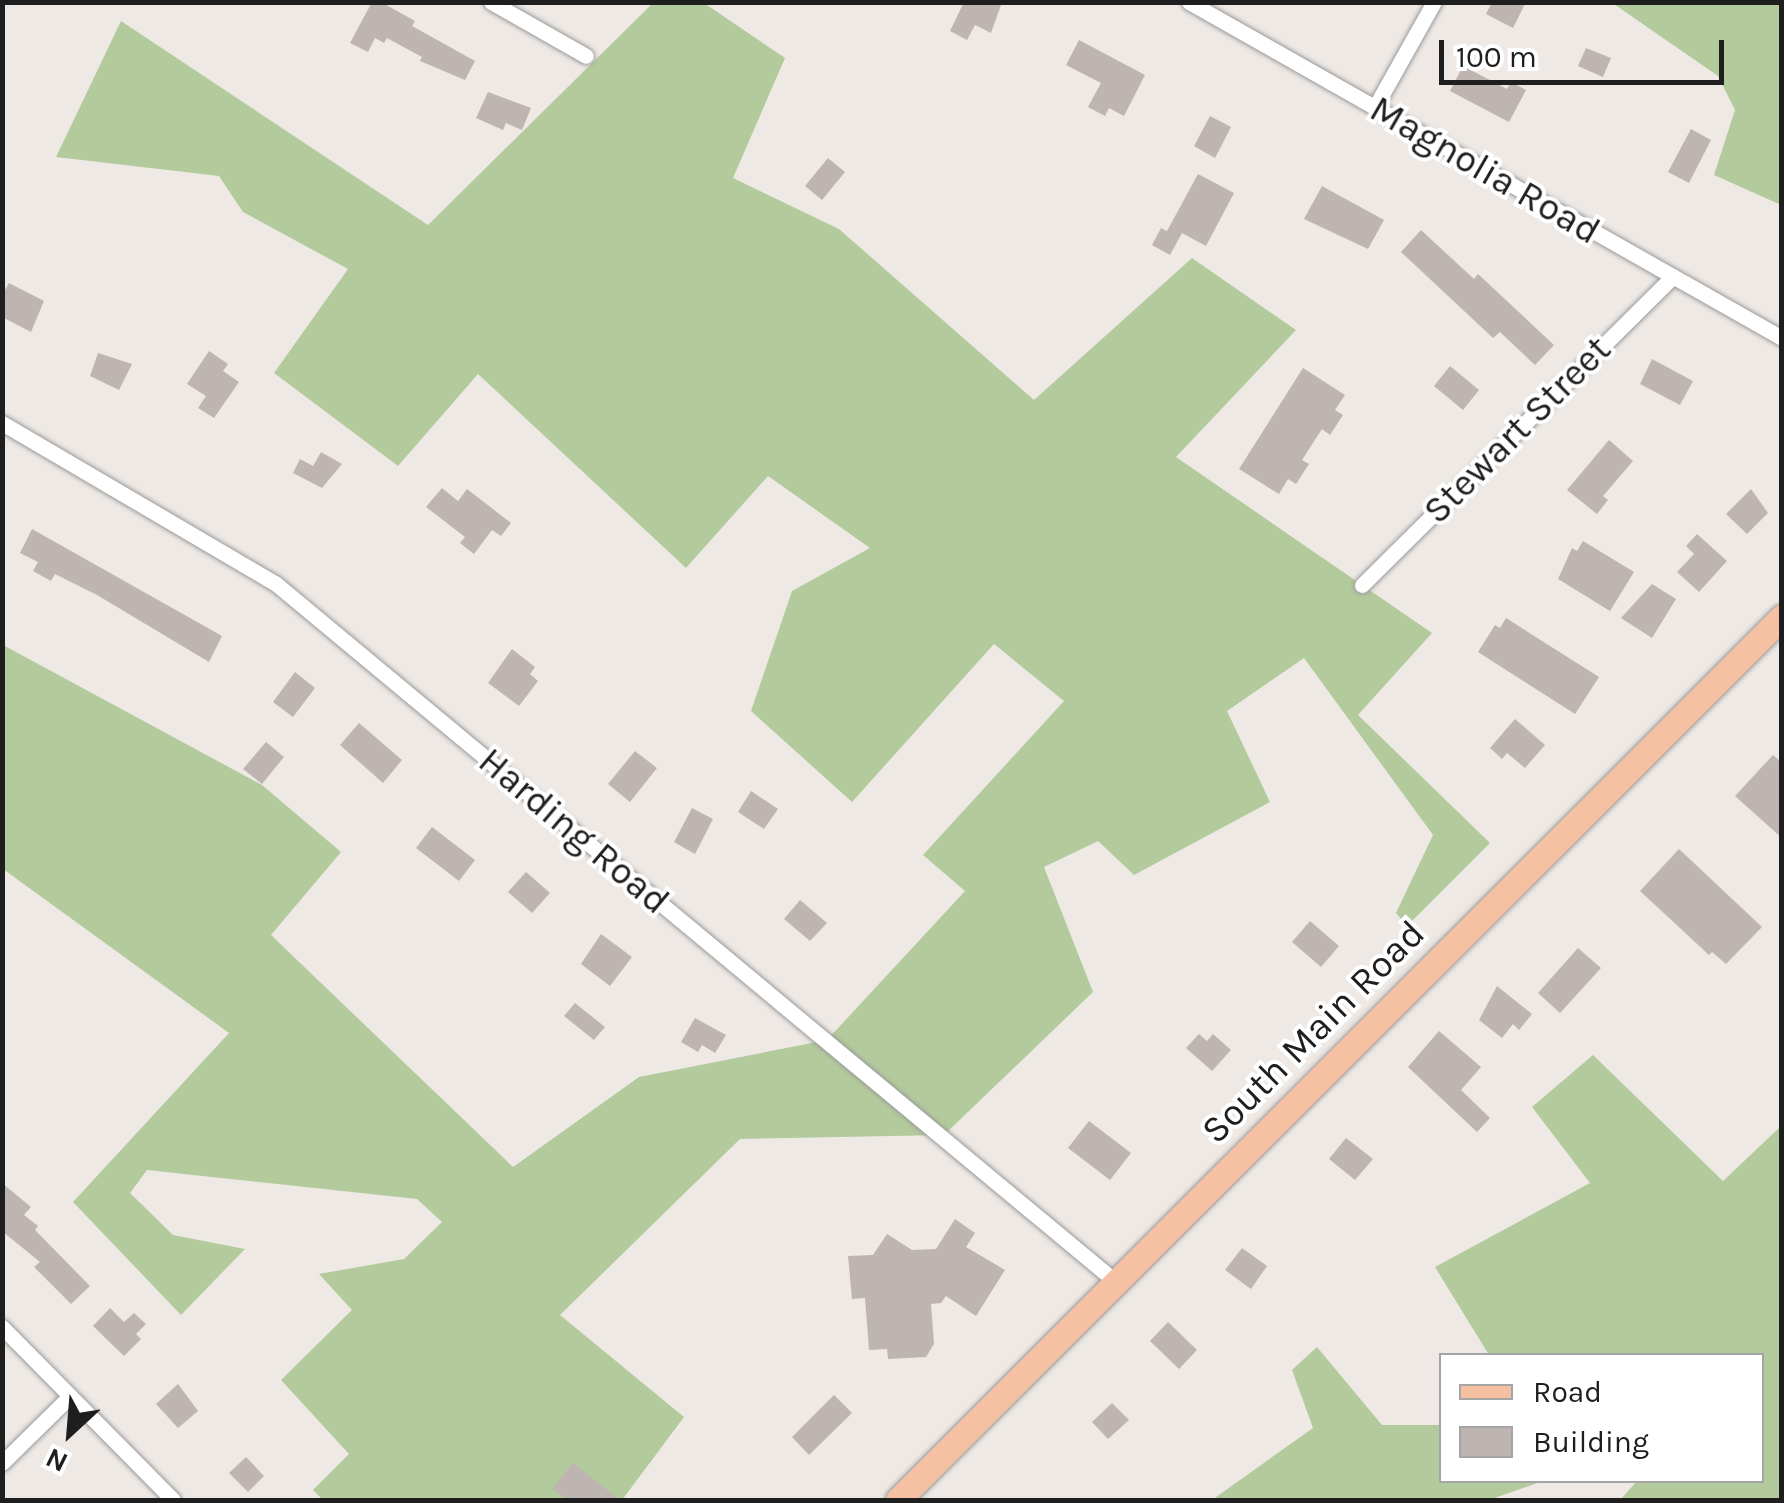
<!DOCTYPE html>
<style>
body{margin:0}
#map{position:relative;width:1784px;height:1503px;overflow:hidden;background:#eee9e5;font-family:Karla,sans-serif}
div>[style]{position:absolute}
.forest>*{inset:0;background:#b3cb9c}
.building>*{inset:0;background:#beb4b1}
.roads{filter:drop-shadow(0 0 2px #9b9b9b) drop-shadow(0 0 2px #9b9b9b)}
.street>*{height:15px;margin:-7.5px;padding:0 7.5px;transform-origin:7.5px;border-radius:7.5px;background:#fff}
.primary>*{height:25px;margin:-12.5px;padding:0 12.5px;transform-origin:12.5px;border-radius:12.5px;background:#f5c1a2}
span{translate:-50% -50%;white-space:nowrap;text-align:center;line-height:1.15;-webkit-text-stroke:8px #fff;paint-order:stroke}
.street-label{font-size:38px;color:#1e1e1e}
.frame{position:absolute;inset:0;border:5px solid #1e1e1e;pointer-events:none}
.legend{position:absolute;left:1439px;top:1353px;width:325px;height:130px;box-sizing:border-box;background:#fff;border:2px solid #a5a5a5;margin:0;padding:12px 18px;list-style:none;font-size:30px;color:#1e1e1e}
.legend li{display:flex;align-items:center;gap:20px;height:50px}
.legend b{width:50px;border:2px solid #a5a5a5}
.north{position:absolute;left:20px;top:1383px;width:100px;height:100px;-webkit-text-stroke:8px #fff;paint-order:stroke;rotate:206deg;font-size:28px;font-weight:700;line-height:40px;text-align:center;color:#1e1e1e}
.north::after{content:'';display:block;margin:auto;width:35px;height:45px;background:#1e1e1e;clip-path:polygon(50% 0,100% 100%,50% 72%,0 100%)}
.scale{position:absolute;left:1439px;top:40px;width:285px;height:45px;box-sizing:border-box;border:5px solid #1e1e1e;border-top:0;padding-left:12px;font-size:30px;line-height:35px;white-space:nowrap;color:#1e1e1e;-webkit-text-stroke:8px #fff;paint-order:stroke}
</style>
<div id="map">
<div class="forest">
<i style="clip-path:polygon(654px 2px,704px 3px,785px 58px,733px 178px,839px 229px,1034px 400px,1192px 258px,1296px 330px,1176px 457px,1432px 633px,1358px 715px,1490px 843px,1407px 926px,1396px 913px,1433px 835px,1304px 658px,1227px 711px,1270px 802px,1134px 875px,1098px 841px,1044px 867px,1093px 992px,944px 1135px,740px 1139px,560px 1315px,684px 1417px,622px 1500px,323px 1500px,313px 1490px,349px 1454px,281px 1380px,352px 1310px,319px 1274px,404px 1259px,442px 1222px,417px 1199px,147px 1170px,130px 1193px,173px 1235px,245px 1249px,181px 1315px,73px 1202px,229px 1033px,3px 869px,3px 645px,262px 785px,341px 852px,271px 935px,513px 1167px,639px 1077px,827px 1040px,965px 891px,923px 855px,1064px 701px,994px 644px,852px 802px,751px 711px,792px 591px,870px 548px,768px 476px,686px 568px,478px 374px,398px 466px,274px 373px,348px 269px,243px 212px,219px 176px,56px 157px,121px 21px,428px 225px)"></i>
<i style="clip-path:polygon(1611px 2px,1781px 3px,1781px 205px,1714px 175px,1735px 110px,1718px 76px)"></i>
<i style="clip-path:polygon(1593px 1055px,1723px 1181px,1781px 1126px,1781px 1500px,1620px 1500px,1637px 1481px,1762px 1480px,1762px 1356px,1489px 1355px,1435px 1267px,1590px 1183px,1532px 1107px)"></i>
<i style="clip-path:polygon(1317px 1347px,1382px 1425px,1441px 1425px,1442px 1480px,1543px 1481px,1489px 1500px,1217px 1500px,1216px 1497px,1313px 1428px,1292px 1370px)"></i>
</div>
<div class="building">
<i style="clip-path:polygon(372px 2px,381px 2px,415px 21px,412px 26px,475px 61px,465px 80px,420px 61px,422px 57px,387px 38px,384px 43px,375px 38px,368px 52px,350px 43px)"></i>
<i style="clip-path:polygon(964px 2px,1002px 2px,991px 33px,975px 25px,967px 40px,950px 31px)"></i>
<i style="clip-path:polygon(1492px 2px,1526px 2px,1513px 28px,1486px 14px)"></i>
<i style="clip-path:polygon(1079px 40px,1145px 75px,1124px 116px,1109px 108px,1105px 116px,1088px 107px,1101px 83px,1066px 65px)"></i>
<i style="clip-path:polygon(1586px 48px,1611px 58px,1603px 77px,1578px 66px)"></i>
<i style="clip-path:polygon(1463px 66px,1507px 89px,1511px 82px,1526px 90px,1509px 122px,1450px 91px)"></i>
<i style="clip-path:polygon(488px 92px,531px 108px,522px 130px,506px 123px,503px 130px,476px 118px)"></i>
<i style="clip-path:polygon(1210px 116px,1231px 127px,1215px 158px,1194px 146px)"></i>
<i style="clip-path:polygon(1691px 129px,1711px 140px,1689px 183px,1668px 172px)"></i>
<i style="clip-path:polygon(828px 158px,845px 172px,822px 200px,805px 186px)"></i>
<i style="clip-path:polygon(1198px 174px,1234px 193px,1206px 246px,1182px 233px,1170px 255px,1152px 245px,1161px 228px,1167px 231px)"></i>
<i style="clip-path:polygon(1322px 186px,1384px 220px,1368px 249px,1304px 219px)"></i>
<i style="clip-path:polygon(1421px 230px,1474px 279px,1478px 274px,1554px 345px,1535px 365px,1500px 332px,1493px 338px,1401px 252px)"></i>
<i style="clip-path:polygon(9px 283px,44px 301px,31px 332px,2px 317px,2px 295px)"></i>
<i style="clip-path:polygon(209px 351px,228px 364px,223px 371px,239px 382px,214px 418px,198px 408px,206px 396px,187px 384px)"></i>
<i style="clip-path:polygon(98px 353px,132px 364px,119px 390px,90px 376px)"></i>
<i style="clip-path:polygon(1652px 359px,1693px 381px,1680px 405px,1640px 384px)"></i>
<i style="clip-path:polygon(1450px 366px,1479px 390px,1463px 410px,1434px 386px)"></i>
<i style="clip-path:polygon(1303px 368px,1345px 395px,1335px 410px,1343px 415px,1330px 435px,1322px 429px,1302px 460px,1309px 464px,1296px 484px,1288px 479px,1279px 494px,1239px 469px)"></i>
<i style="clip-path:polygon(1609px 440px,1633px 461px,1603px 496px,1608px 500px,1597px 514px,1567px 490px)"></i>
<i style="clip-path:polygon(321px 452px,342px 464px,322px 488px,293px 473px,300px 459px,313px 466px)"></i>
<i style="clip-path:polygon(442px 488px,458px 501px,467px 489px,511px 523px,501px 536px,492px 530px,474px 554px,460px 543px,465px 537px,426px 507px)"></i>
<i style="clip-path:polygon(1751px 489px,1768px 513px,1747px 534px,1726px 514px)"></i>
<i style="clip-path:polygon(32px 529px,222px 636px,209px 662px,97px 595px,55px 574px,51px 581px,33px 571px,38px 562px,20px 553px)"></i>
<i style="clip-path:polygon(1697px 534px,1727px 561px,1699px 592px,1677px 572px,1694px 554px,1686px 546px)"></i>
<i style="clip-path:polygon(1583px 541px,1634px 572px,1610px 611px,1558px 579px,1572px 548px,1577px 551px)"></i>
<i style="clip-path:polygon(1652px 584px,1676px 599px,1652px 638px,1621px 618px)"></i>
<i style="clip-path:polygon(1506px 618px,1599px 677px,1575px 714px,1478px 652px,1495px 625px,1500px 628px)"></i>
<i style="clip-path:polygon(512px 649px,535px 667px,530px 674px,538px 681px,519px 706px,488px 683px)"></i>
<i style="clip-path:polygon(295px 672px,315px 688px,293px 717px,273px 702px)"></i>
<i style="clip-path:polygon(1515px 719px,1545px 745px,1525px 768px,1507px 753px,1502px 759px,1490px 748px)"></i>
<i style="clip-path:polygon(359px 723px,402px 760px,383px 783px,340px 745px)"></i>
<i style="clip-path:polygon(266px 742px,284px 757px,262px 784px,243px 769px)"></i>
<i style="clip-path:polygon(635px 751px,657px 768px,630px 802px,608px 784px)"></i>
<i style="clip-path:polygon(1773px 755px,1782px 763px,1782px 838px,1735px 796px)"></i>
<i style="clip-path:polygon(751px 791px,778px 809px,764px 829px,738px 812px)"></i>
<i style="clip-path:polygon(692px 808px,713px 819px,695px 854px,674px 842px)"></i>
<i style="clip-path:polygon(432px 827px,475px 860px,459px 881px,416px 848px)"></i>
<i style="clip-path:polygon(1679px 849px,1762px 927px,1726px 964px,1712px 952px,1709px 955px,1640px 891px)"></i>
<i style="clip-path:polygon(526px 872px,550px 893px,532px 913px,508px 892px)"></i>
<i style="clip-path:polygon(800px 900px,827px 923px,810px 941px,784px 919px)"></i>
<i style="clip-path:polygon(1310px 921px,1339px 946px,1321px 967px,1292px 942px)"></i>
<i style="clip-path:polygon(601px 934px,632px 957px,610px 986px,581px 964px)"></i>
<i style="clip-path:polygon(1578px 948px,1601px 968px,1560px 1013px,1538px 993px)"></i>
<i style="clip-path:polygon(1497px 986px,1532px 1014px,1519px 1030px,1513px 1024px,1502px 1038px,1479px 1020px)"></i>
<i style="clip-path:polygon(575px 1003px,605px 1027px,594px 1040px,564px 1016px)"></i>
<i style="clip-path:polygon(695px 1018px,726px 1035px,715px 1053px,702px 1045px,698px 1052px,681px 1042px)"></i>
<i style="clip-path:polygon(1439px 1031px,1481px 1067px,1461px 1090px,1490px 1118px,1477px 1132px,1408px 1067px)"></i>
<i style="clip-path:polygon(1199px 1034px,1207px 1041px,1213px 1034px,1231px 1050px,1212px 1071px,1186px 1048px)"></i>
<i style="clip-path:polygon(1089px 1121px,1131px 1153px,1110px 1180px,1068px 1148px)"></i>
<i style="clip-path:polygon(1346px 1138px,1373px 1159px,1355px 1180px,1329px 1159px)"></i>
<i style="clip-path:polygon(2px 1183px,31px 1207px,24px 1215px,38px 1226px,35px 1230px,90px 1286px,71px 1304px,34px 1267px,40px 1262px,2px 1231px)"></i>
<i style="clip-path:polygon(955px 1219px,975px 1233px,966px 1247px,1005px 1270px,976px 1316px,946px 1296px,941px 1303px,931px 1304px,934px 1344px,926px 1357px,888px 1359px,887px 1349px,869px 1350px,865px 1298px,852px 1299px,848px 1256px,873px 1255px,887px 1234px,912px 1250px,936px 1249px)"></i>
<i style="clip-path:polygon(1242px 1248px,1267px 1266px,1251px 1289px,1225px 1270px)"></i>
<i style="clip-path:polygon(110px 1308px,124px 1322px,134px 1313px,146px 1324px,136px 1334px,141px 1339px,124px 1356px,93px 1326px)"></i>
<i style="clip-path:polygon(1168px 1322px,1197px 1350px,1179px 1369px,1150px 1341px)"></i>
<i style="clip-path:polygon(178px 1384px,198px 1411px,178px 1428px,156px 1404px)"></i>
<i style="clip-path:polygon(834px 1395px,852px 1413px,809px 1455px,792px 1437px)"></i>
<i style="clip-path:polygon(1112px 1403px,1129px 1420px,1108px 1439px,1092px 1422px)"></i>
<i style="clip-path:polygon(246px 1457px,264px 1476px,248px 1492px,229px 1473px)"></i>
<i style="clip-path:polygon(573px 1463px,620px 1500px,567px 1500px,552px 1489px)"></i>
</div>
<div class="roads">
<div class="street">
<i style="left:491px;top:2px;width:109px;rotate:29.6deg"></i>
<i style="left:1189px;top:2px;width:682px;rotate:29.54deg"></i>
<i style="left:1375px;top:107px;width:120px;rotate:-60.7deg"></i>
<i style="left:2px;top:423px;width:316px;rotate:30.4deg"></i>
<i style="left:275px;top:583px;width:1094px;rotate:39.73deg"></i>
<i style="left:1362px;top:585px;width:438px;rotate:-44.8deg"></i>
<i style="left:2px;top:1327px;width:243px;rotate:45.3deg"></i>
<i style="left:2px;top:1463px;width:95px;rotate:-44.6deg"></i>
</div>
<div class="primary">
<i style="left:898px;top:1500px;width:1249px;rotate:-44.97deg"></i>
</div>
</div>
<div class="street-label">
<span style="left:1485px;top:170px;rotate:30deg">Magnolia Road</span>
<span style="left:1517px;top:430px;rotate:-45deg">Stewart Street</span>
<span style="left:574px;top:831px;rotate:40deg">Harding Road</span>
<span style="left:1313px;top:1032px;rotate:-45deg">South Main Road</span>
</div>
<div class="frame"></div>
<ul class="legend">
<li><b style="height:12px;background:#f5c1a2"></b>Road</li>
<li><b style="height:28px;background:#beb4b1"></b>Building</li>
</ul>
<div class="north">N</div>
<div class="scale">100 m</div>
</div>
